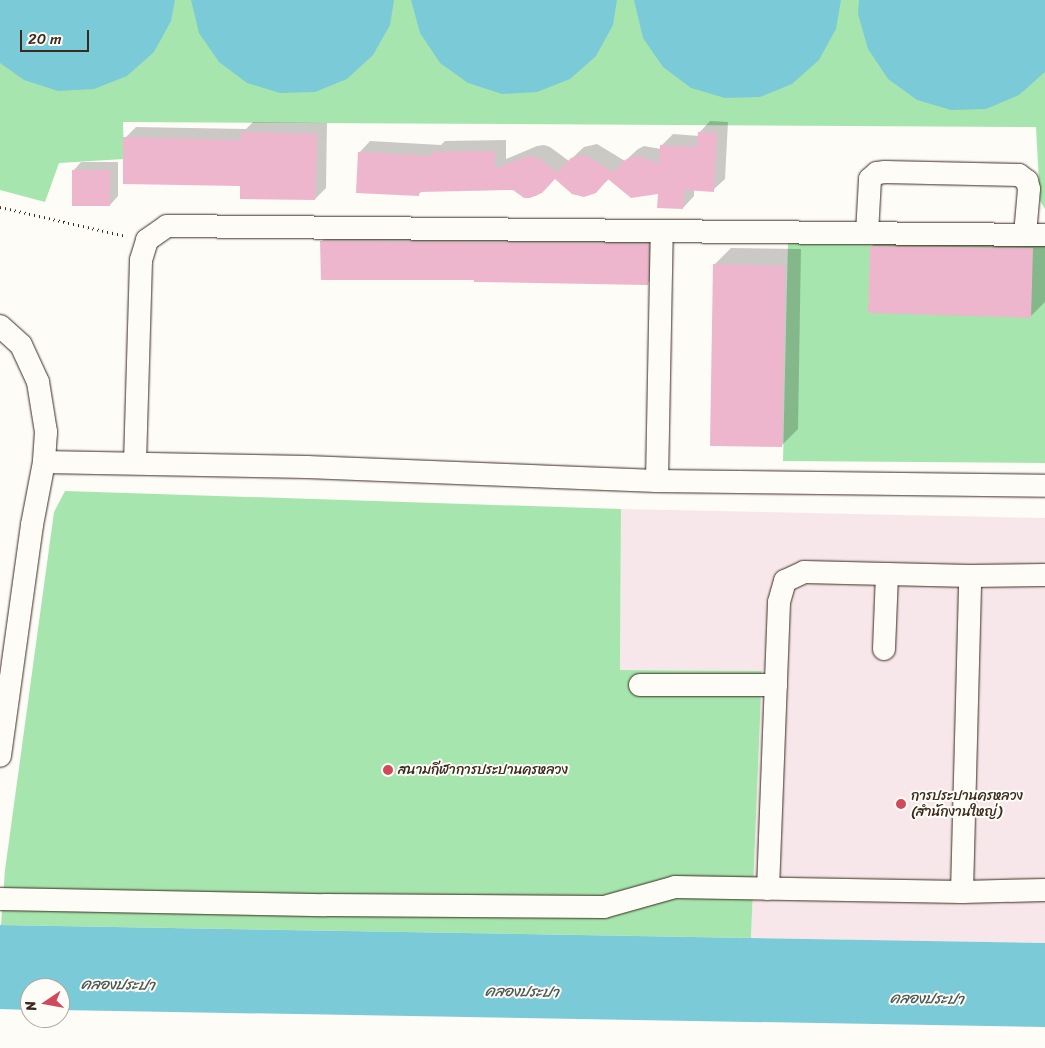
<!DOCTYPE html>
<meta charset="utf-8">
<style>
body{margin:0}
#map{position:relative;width:1045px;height:1048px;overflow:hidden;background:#fdfcf7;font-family:Sriracha,"Playpen Sans Thai",sans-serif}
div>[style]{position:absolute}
.built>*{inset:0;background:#f8e7ea}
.green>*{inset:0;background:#a6e6ae}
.water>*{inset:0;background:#7bcad8}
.shadow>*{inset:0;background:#0003}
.building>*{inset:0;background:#edb6cc}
.path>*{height:3px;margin-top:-1.5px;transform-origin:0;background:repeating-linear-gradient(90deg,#3b2a1e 0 1px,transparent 0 5px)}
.roads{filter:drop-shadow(0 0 1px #3b2a1e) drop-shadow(0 0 1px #3b2a1e)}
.minor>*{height:22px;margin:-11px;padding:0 11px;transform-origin:11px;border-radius:11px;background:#fdfcf7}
.dots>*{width:14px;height:14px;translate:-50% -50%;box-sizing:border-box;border:2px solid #fdfcf7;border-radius:50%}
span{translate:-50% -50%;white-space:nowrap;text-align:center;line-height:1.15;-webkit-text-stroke:4px #fdfcf7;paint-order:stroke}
.poi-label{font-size:14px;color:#3b2a1e}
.left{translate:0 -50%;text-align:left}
.water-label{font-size:15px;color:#4e5a56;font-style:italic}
.north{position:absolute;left:20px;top:978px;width:50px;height:50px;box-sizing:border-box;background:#fdfcf7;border:1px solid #afa8a0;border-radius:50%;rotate:258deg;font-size:14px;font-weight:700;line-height:20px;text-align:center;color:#3b2a1e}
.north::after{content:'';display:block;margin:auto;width:18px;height:22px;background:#d1495b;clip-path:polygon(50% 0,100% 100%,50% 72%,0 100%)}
.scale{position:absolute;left:20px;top:30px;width:69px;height:22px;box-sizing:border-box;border:2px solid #3b2a1e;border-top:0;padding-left:6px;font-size:15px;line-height:18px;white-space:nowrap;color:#3b2a1e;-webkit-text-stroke:4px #fdfcf7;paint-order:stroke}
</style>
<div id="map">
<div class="built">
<i style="clip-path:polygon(621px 509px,1045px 518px,1045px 943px,751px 938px,762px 671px,620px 670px)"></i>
</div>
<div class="green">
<i style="clip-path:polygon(0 0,1045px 0,1045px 209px,1040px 201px,1036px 127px,123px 122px,124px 159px,59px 163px,45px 202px,0 190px)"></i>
<i style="clip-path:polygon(788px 241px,1045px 244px,1045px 463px,783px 461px)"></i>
<i style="clip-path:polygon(65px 491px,621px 509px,620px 670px,762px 671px,751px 938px,1px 925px,5px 870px,54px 512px)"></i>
</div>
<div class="water">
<i style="clip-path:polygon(0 0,175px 0,171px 21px,154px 52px,127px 76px,94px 89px,58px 91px,24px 80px,0 63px)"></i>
<i style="clip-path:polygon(191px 0,394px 0,390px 25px,373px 55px,347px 79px,315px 92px,280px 93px,247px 83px,219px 62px,199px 33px)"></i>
<i style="clip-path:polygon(411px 0,617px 0,613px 25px,596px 56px,570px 79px,537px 92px,502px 94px,468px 83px,440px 63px,420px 33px)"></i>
<i style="clip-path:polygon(634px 0,841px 0,836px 29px,819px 60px,792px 84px,760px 97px,725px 98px,691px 88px,663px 67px,643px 38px)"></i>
<i style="clip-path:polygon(859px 0,1045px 0,1045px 72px,1019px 95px,986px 109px,951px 110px,917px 100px,888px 79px,868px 49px,858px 14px)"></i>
<i style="clip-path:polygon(0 925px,1045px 943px,1045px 1027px,60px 1010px,60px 988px,30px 988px,30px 1010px,0 1009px)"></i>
</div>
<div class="shadow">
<i style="clip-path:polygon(710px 121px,728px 122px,725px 179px,713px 190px,694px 189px,694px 196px,683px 208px,659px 193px,609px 179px,596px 191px,555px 177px,536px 196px,524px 196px,513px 189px,423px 190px,419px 194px,359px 153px,370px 141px,441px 145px,445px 141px,506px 140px,506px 159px,537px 146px,544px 145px,550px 147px,569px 161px,584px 147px,597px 144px,625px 161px,638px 149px,644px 146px,661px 149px,661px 146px,673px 134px,699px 136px,699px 133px)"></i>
<i style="clip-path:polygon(253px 122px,327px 123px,326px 188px,315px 199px,241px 185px,125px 138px,136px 127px,246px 129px)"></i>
<i style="clip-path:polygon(81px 162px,118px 162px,118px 196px,110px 205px,73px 171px)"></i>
<i style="clip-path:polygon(337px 226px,663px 229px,663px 268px,647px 284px,475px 278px,322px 241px)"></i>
<i style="clip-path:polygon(888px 230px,1045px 231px,1045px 302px,1031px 316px,871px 247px)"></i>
<i style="clip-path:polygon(731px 248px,801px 249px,798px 429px,781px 446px,714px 265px)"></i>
</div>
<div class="building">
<i style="clip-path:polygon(241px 132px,317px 134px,315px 200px,240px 199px,240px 186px,123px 184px,123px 137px,241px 140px)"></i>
<i style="clip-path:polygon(698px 132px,717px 133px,714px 192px,684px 190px,683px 209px,657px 208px,658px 194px,631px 198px,608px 179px,596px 193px,584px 197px,572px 194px,555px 179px,542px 193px,530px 198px,524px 198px,513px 190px,419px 192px,419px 196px,356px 193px,358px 152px,432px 156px,432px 152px,495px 151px,495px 169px,524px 157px,531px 156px,538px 158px,557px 172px,571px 158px,585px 155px,613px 172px,625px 160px,632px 157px,639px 156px,659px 164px,660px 145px,697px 147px)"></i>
<i style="clip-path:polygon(72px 170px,110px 170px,110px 206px,72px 206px)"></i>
<i style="clip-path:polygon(320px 241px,649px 244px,648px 285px,474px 282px,474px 280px,321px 280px)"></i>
<i style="clip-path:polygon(870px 246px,1033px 248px,1031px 318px,868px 313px)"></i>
<i style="clip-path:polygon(713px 264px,785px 266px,782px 447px,710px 446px)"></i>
</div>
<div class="path">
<i style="left:0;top:207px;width:129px;rotate:13deg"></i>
</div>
<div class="roads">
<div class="minor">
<i style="left:867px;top:233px;width:54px;rotate:-86.8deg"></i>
<i style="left:870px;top:179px;width:9px;rotate:-41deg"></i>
<i style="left:877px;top:173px;width:8px;rotate:-7deg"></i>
<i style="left:885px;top:172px;width:134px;rotate:1.3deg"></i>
<i style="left:1019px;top:175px;width:10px;rotate:37deg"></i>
<i style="left:1027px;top:181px;width:8px;rotate:76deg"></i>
<i style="left:1029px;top:189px;width:46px;rotate:95deg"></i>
<i style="left:0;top:326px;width:28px;rotate:42deg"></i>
<i style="left:21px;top:345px;width:41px;rotate:65.3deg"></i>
<i style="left:38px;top:382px;width:51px;rotate:80.9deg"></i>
<i style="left:46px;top:432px;width:30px;rotate:94deg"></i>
<i style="left:44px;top:462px;width:64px;rotate:100.8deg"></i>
<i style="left:32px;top:525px;width:233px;rotate:97.9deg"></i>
<i style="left:44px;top:462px;width:263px;rotate:1.1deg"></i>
<i style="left:307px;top:467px;width:350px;rotate:2.3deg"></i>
<i style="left:657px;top:481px;width:388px;rotate:0.7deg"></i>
<i style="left:135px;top:463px;width:203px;rotate:-88.3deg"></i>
<i style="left:141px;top:260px;width:21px;rotate:-73deg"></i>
<i style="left:147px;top:240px;width:24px;rotate:-35deg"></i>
<i style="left:167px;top:226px;width:878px;rotate:0.59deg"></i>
<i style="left:657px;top:481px;width:250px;rotate:-88.9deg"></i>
<i style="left:884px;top:649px;width:75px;rotate:-87.7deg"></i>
<i style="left:640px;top:685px;width:136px"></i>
<i style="left:768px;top:889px;width:287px;rotate:-87.8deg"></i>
<i style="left:779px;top:602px;width:22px;rotate:-74deg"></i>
<i style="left:785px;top:581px;width:21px;rotate:-25deg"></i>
<i style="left:804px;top:572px;width:166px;rotate:1.4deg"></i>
<i style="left:970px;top:576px;width:75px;rotate:-0.8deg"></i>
<i style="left:962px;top:892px;width:316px;rotate:-88.5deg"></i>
<i style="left:0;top:899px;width:325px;rotate:1.1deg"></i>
<i style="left:325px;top:905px;width:279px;rotate:0.4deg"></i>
<i style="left:604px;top:907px;width:74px;rotate:-15.7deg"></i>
<i style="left:675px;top:887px;width:287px;rotate:1deg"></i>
<i style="left:962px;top:892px;width:83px;rotate:-1.4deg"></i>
</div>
</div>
<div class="dots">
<i style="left:388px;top:770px;background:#d1495b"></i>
<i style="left:901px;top:804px;background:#d1495b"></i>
</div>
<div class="poi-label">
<span class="left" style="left:398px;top:770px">สนามกีฬาการประปานครหลวง</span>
<span class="left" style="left:911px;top:804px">การประปานครหลวง<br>(สำนักงานใหญ่)</span>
</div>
<div class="water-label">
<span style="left:118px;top:985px;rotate:1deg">คลองประปา</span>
<span style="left:522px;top:992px;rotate:1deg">คลองประปา</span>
<span style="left:927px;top:999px;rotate:1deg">คลองประปา</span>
</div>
<div class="north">N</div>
<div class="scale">20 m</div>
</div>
